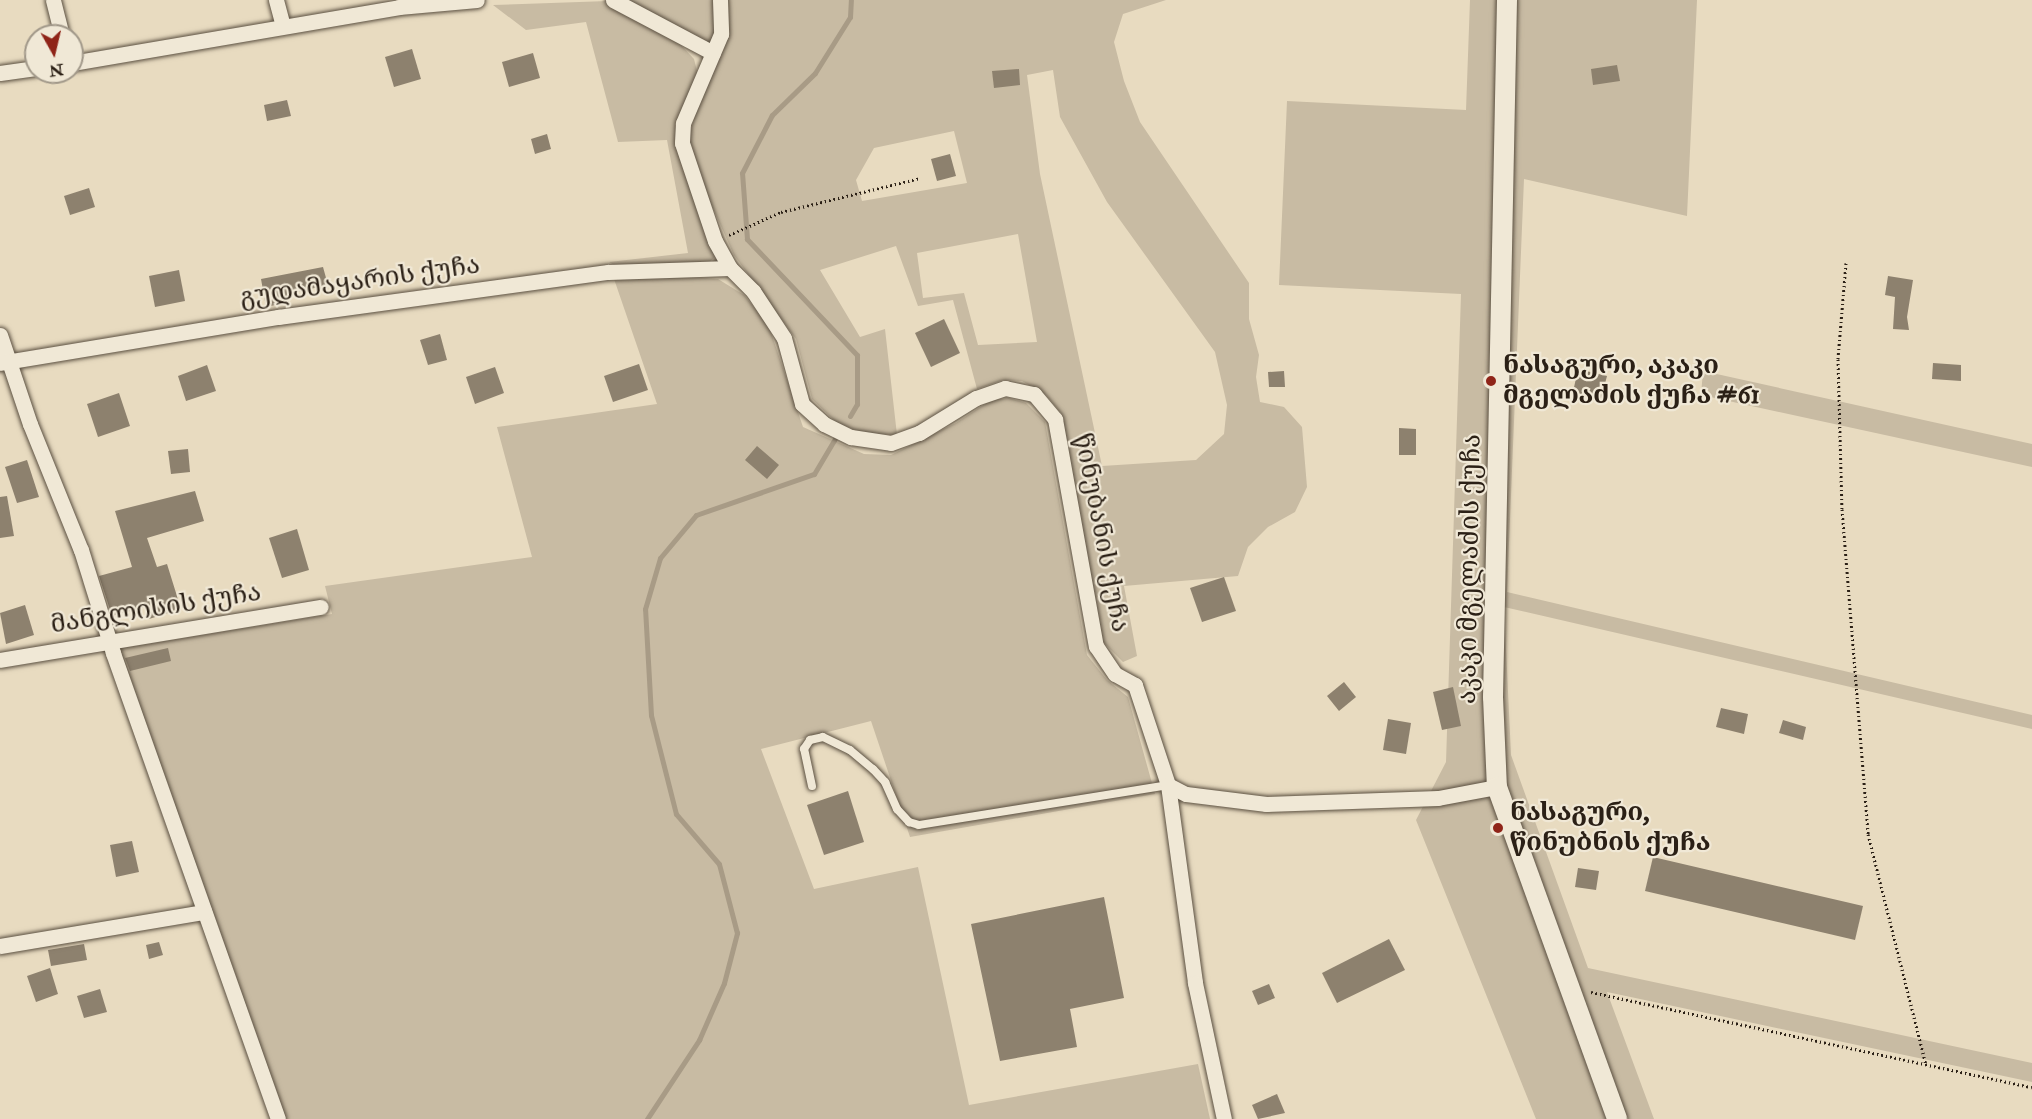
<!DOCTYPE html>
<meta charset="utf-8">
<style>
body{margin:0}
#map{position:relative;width:2032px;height:1119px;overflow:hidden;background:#e8dbc0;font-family:"IM FELL Double Pica","Noto Serif Georgian",serif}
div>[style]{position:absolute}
.green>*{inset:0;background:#c8bba3}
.stream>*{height:5px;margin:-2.5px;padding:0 2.5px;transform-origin:2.5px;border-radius:2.5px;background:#a89b86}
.building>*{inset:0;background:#8d816e}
.path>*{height:3px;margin-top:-1.5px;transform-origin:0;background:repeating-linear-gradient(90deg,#2b2016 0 1.5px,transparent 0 4.5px)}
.roads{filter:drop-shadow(0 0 2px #5a4f40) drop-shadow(0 0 2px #5a4f40)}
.service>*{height:8px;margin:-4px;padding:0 4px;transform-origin:4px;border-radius:4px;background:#f0e8d6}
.minor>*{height:15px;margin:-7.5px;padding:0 7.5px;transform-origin:7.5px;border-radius:7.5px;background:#f0e8d6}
.tertiary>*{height:20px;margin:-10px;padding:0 10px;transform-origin:10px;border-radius:10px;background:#f0e8d6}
.dots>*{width:16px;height:16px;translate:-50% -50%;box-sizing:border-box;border:3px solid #f0e8d6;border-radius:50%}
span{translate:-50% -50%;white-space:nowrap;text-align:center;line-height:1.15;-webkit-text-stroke:4.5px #f0e8d6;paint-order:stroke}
.street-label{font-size:26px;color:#2b2016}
.poi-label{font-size:26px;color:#2b2016;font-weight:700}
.left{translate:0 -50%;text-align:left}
.north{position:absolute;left:24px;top:24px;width:60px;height:60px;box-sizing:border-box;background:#f0e8d6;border:2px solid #a19889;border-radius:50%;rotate:172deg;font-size:16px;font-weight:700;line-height:24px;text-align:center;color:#2b2016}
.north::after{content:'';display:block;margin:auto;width:21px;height:27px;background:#8f2418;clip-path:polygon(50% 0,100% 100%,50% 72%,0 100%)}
</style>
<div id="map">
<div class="green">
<i style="clip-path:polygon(625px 0,715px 0,716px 31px,710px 45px)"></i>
<i style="clip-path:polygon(evenodd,724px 0,1166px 0,1123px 14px,1114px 42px,1124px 81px,1140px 122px,1249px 283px,1249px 319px,1259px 355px,1256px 377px,1260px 402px,1284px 407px,1302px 427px,1307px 487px,1295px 512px,1268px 527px,1248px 547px,1238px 576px,1124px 586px,1137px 656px,1123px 662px,1100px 639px,1061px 413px,1046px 395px,1022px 381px,1003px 380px,977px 389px,953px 300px,918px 306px,896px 246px,820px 270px,860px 337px,885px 329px,897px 435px,863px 433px,837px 423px,812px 399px,796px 339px,734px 255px,693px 164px,688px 142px,724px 0,1053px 70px,1060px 117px,1107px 202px,1215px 352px,1227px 405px,1224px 434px,1196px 460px,1102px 466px,1040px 174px,1027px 75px,1053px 70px,724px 0,954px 131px,967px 183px,862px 201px,856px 180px,874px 148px,954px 131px,724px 0,1018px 234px,1037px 342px,978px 345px,964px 293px,923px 298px,917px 253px,1018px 234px)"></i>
<i style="clip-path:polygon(1470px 0,1697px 0,1687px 216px,1524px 179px,1507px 592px,2032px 715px,2032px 729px,1504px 607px,1511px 755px,1588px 968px,2032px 1063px,2032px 1082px,1607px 992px,1654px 1119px,1536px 1119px,1416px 820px,1446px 762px,1461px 294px,1279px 285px,1287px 101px,1466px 110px)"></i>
<i style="clip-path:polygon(608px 1px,679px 43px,694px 59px,699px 79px,675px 124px,715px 249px,715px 257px,705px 266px,614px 265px,609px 262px,688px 253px,667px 140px,618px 142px,586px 22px,526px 30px,493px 5px)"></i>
<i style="clip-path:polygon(691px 277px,718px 279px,744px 295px,768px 324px,803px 427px,864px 454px,891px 455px,956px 423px,991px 400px,1009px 398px,1026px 403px,1045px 422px,1087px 655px,1107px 680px,1128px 697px,1155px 794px,910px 837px,871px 721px,761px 749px,814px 889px,918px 867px,969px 1105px,1198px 1064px,1210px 1119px,286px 1119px,116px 649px,332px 614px,325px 586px,532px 557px,497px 427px,657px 404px,614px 279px)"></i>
<i style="clip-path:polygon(1703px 371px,2032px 444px,2032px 467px,1701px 395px)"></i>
</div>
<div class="stream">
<i style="left:850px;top:416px;width:14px;rotate:-60deg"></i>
<i style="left:857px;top:404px;width:49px;rotate:-90deg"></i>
<i style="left:857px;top:355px;width:160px;rotate:-133.5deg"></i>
<i style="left:747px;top:239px;width:66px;rotate:-94.3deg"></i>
<i style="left:742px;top:173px;width:65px;rotate:-62.7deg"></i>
<i style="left:772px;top:115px;width:60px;rotate:-44.3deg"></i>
<i style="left:815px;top:73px;width:66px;rotate:-58deg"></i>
<i style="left:850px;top:17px;width:17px;rotate:-87deg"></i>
<i style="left:647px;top:1119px;width:95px;rotate:-56.6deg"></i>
<i style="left:699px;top:1040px;width:62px;rotate:-66.3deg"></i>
<i style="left:724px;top:983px;width:52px;rotate:-75.4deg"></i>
<i style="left:737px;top:933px;width:71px;rotate:-104.6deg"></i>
<i style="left:719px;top:864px;width:66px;rotate:-130.7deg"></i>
<i style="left:676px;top:814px;width:102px;rotate:-104.2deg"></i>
<i style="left:651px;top:715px;width:106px;rotate:-93.2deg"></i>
<i style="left:645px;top:609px;width:53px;rotate:-73.6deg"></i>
<i style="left:660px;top:558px;width:56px;rotate:-50.1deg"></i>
<i style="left:696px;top:515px;width:125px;rotate:-19.2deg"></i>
<i style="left:814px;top:474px;width:43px;rotate:-59.3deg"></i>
</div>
<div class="building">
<i style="clip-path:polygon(412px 49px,421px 79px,394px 87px,385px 57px)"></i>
<i style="clip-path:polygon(533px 53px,540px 78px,509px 87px,502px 62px)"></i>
<i style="clip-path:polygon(1617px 65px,1620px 81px,1593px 85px,1591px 69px)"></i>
<i style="clip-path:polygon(1019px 69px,1020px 85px,994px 88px,992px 71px)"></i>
<i style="clip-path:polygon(287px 100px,291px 116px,267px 121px,264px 105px)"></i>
<i style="clip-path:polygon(547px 134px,551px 149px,535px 154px,531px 139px)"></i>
<i style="clip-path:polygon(950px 154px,956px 176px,937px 181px,931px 159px)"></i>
<i style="clip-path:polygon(89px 188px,95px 207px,70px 215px,64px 196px)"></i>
<i style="clip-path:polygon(323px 267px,328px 285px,288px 294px,289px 302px,266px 307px,261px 279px)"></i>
<i style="clip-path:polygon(179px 270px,185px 301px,155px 307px,149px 276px)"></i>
<i style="clip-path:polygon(1888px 276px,1913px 280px,1907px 317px,1909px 330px,1893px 329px,1895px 297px,1885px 295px)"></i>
<i style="clip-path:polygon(944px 319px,960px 353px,931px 367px,915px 333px)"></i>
<i style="clip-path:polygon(440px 334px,447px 360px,428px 365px,420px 340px)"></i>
<i style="clip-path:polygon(1933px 363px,1961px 365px,1961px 381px,1932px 379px)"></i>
<i style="clip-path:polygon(639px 364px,648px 390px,613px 402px,604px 376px)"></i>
<i style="clip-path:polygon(207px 365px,216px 391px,186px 401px,178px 376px)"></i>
<i style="clip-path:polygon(495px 367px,504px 393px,475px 404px,466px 377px)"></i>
<i style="clip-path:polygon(1578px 369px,1607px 376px,1601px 399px,1573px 392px)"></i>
<i style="clip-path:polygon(1284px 371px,1285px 387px,1269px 387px,1268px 372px)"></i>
<i style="clip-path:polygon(119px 393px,130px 426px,98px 437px,87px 404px)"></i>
<i style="clip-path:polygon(1399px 428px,1416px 429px,1416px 455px,1399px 455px)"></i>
<i style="clip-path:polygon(757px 446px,779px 465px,767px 479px,745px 460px)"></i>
<i style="clip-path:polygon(188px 449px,190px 472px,171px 474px,168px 451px)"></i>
<i style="clip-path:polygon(27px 460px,39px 497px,17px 503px,5px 467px)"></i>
<i style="clip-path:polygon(195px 491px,204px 521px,147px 538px,157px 567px,167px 564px,181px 609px,149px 619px,145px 607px,112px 616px,99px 576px,132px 567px,115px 511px)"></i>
<i style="clip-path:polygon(7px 496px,14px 536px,0 538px,0 497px)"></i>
<i style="clip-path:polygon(297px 529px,309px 570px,282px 578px,269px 538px)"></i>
<i style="clip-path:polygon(1224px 577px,1236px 611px,1202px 622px,1190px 588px)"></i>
<i style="clip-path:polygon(25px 605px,34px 635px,6px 644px,0 613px)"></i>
<i style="clip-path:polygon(168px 648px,171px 661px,130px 671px,125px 658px)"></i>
<i style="clip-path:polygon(1344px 682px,1356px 697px,1339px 711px,1327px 696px)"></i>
<i style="clip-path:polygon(1453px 687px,1461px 726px,1442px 730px,1433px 692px)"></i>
<i style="clip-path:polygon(1721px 708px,1748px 714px,1744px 734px,1716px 727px)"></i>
<i style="clip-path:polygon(1388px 719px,1411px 723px,1406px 754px,1383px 750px)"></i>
<i style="clip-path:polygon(1783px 720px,1806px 727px,1803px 740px,1779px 733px)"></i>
<i style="clip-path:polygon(848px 791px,864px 842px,824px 855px,807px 805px)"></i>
<i style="clip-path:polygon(132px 841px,139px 872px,116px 877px,110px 845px)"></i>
<i style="clip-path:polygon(1653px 857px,1863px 906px,1855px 940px,1645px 891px)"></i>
<i style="clip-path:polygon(1578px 868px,1599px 871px,1596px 890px,1575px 887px)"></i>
<i style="clip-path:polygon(1104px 897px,1124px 998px,1070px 1009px,1077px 1047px,1000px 1061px,971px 924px)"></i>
<i style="clip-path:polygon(1389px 939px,1405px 970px,1337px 1003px,1322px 973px)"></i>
<i style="clip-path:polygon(159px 942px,163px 955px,149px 959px,146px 945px)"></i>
<i style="clip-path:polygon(84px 944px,87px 960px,51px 966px,48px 950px)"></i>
<i style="clip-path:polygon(50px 968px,58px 994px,36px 1002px,27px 976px)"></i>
<i style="clip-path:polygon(1269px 984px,1275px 998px,1258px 1005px,1252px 991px)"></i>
<i style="clip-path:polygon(100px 989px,107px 1012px,84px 1018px,77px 996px)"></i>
<i style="clip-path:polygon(1277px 1094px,1285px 1113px,1258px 1119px,1252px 1105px)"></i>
</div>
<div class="path">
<i style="left:729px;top:235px;width:57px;rotate:-23.9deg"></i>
<i style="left:781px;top:212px;width:143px;rotate:-13.7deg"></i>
<i style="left:1846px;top:263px;width:96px;rotate:94.8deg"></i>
<i style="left:1838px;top:359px;width:150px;rotate:88.5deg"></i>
<i style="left:1842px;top:509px;width:326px;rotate:85.4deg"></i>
<i style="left:1868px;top:834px;width:238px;rotate:75.9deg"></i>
<i style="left:1591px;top:992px;width:451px;rotate:12.2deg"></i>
</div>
<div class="roads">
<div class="service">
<i style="left:812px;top:786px;width:38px;rotate:-102deg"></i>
<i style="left:804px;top:749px;width:11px;rotate:-56deg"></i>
<i style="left:810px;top:740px;width:13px;rotate:-13deg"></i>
<i style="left:823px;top:737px;width:30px;rotate:26deg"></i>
<i style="left:850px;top:750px;width:30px;rotate:40deg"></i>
<i style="left:873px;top:769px;width:18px;rotate:47deg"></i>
<i style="left:885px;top:782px;width:30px;rotate:66deg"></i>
<i style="left:897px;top:809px;width:18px;rotate:47deg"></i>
<i style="left:909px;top:822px;width:10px;rotate:17deg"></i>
<i style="left:919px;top:825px;width:252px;rotate:-9.1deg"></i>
</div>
<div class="minor">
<i style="left:53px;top:0;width:37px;rotate:76deg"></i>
<i style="left:276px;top:0;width:27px;rotate:75deg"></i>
<i style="left:613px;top:0;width:113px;rotate:27.9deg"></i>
<i style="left:720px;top:0;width:34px;rotate:88deg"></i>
<i style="left:721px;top:34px;width:97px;rotate:113.1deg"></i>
<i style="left:683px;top:123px;width:20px;rotate:93deg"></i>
<i style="left:682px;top:143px;width:103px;rotate:71.4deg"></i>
<i style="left:715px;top:241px;width:31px;rotate:61deg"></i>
<i style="left:730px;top:268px;width:33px;rotate:45deg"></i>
<i style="left:753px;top:291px;width:56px;rotate:56.6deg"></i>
<i style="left:784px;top:338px;width:68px;rotate:74.7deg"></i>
<i style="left:802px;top:404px;width:30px;rotate:42deg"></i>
<i style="left:824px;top:424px;width:30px;rotate:26deg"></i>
<i style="left:851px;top:437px;width:40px;rotate:8.5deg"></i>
<i style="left:891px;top:443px;width:30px;rotate:-20deg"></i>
<i style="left:919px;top:433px;width:67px;rotate:-31.6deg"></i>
<i style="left:976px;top:398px;width:31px;rotate:-19deg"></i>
<i style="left:1005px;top:388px;width:30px;rotate:12deg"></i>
<i style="left:1034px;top:394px;width:33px;rotate:50deg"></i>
<i style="left:1055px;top:419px;width:231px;rotate:79.8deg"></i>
<i style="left:1096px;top:646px;width:34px;rotate:56deg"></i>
<i style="left:1115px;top:674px;width:23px;rotate:29deg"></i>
<i style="left:1135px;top:685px;width:105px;rotate:71.7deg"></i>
<i style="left:1168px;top:785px;width:200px;rotate:82.2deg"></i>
<i style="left:1195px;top:983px;width:139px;rotate:78deg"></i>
<i style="left:72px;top:63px;width:332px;rotate:-9.7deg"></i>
<i style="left:399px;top:7px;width:78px;rotate:-5.1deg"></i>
<i style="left:0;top:73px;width:36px;rotate:-8deg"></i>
<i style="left:0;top:335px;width:94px;rotate:71.4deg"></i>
<i style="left:30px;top:424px;width:136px;rotate:68deg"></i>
<i style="left:81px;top:550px;width:108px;rotate:72.7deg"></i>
<i style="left:113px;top:653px;width:494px;rotate:70.5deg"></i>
<i style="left:0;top:363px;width:282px;rotate:-9.4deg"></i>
<i style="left:278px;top:317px;width:333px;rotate:-7.8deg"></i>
<i style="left:608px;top:272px;width:122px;rotate:-1.9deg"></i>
<i style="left:0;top:660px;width:325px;rotate:-9.4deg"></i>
<i style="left:1168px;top:785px;width:20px;rotate:27deg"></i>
<i style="left:1186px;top:794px;width:81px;rotate:7.1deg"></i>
<i style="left:1266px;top:804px;width:172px;rotate:-2deg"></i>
<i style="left:1438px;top:798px;width:60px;rotate:-10.6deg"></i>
<i style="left:0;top:946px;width:207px;rotate:-9.5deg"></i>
</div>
<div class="tertiary">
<i style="left:1507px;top:0;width:697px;rotate:91.15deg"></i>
<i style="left:1493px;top:697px;width:90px;rotate:87.5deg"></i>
<i style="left:1497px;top:787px;width:353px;rotate:70.1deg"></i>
</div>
</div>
<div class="dots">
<i style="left:1491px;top:381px;background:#8f2418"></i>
<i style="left:1498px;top:828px;background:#8f2418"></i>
</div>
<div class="street-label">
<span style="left:360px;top:282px;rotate:-8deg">გუდამაყარის ქუჩა</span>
<span style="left:1101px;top:533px;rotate:79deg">წინუბანის ქუჩა</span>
<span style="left:1470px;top:569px;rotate:-89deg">აკაკი მგელაძის ქუჩა</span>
<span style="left:156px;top:609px;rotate:-9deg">მანგლისის ქუჩა</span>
</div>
<div class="poi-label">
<span class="left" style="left:1503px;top:381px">ნასაგური, აკაკი<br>მგელაძის ქუჩა #61</span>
<span class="left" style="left:1510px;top:828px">ნასაგური,<br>წინუბნის ქუჩა</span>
</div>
<div class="north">N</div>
</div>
